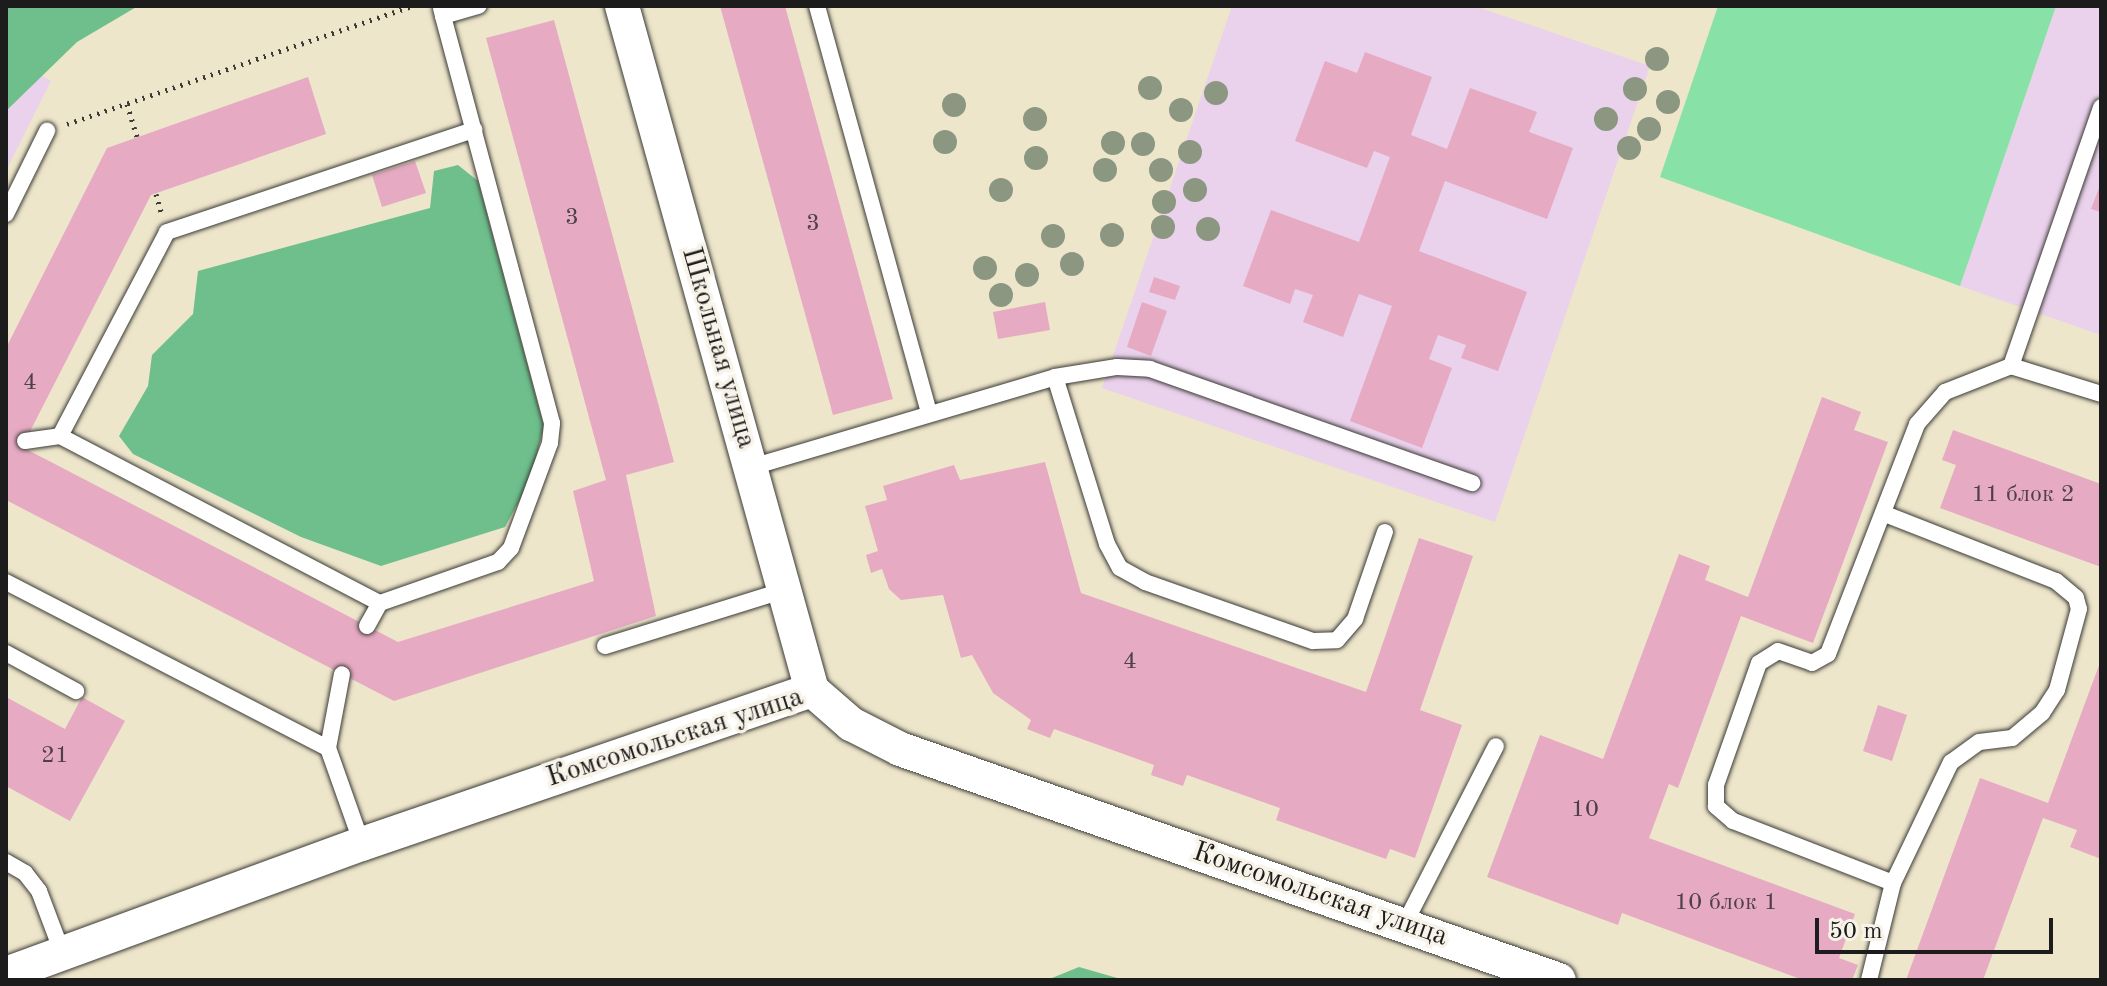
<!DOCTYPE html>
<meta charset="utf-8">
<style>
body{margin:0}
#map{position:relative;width:2107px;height:986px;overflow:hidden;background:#ede6cb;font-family:"Old Standard TT",serif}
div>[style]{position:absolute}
.built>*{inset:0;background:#ead1ec}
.green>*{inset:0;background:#88e1a7}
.forest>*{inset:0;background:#6ebf8c}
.building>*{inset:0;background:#e6abc3}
.path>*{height:5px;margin-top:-2.5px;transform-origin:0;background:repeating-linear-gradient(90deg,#3b3a36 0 2px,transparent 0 8px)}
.roads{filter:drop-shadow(0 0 2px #3b3a36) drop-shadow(0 0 2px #3b3a36)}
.lane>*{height:16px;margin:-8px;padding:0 8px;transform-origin:8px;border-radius:8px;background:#fff}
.street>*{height:34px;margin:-17px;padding:0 17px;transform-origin:17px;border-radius:17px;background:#fff}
.trees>*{width:24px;height:24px;margin:-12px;border-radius:50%;background:#8c9782}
span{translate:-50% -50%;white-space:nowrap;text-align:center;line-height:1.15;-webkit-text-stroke:7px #f7f3e8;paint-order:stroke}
.number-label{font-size:24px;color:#4e4046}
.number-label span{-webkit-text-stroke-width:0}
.street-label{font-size:28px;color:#1c1c1c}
.frame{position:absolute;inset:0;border:8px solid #1c1c1c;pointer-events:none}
.scale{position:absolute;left:1815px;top:918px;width:238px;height:36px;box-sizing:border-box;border:4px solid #1c1c1c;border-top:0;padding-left:10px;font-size:24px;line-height:28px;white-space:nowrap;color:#1c1c1c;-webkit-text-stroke:6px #f7f3e8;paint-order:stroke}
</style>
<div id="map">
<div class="built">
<i style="clip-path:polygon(1232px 6px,1475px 6px,1650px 66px,1495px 522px,1102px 388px)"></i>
<i style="clip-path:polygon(2056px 6px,2101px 6px,2101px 335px,1960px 286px)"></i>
<i style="clip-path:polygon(6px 55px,51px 81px,6px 171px)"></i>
</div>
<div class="green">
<i style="clip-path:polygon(1718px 6px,2056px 6px,1960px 286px,1660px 177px)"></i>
</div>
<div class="forest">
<i style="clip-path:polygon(6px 6px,138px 6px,77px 42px,7px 110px)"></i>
<i style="clip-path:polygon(458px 165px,478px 181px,544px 427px,529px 483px,505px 527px,381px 566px,301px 537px,133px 454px,119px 436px,148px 386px,152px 355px,193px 314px,198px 271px,430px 208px,434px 171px)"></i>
<i style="clip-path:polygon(1079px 967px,1124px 980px,1047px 980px)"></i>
</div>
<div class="building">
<i style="clip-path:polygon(720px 6px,785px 6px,893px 399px,833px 415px)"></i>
<i style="clip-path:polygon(554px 20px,674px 462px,626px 475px,656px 616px,394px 701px,6px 500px,6px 348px,107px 148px,308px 77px,326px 134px,151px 195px,22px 447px,398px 642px,594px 581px,573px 491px,606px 480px,486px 38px)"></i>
<i style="clip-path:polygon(1365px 52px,1432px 77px,1411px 135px,1447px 149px,1470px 88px,1537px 112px,1529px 132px,1573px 148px,1547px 219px,1445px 181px,1419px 251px,1527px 292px,1498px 371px,1461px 358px,1466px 345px,1438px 335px,1429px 359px,1452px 368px,1422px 448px,1350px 421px,1392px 306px,1359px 294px,1343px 337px,1303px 322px,1313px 295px,1295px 289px,1290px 304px,1243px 286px,1271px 210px,1359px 242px,1390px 157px,1374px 151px,1367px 168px,1295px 141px,1325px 61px,1357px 73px)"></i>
<i style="clip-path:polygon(415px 161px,426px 193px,382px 207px,372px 175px)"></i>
<i style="clip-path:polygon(2101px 183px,2101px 212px,2091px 209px)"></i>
<i style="clip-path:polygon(1154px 277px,1180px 286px,1175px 300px,1149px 292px)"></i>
<i style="clip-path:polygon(1045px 302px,1050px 330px,998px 339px,993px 312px)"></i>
<i style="clip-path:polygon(1142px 302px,1167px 311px,1151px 356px,1127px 347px)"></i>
<i style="clip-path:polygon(1822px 397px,1861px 412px,1854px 430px,1888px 442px,1813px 643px,1741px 616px,1678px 788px,1669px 784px,1649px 838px,1855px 914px,1839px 958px,1858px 965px,1852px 980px,1803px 980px,1622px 913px,1618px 925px,1487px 877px,1540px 735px,1603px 759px,1679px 554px,1710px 566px,1705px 580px,1748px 597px)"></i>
<i style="clip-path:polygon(1953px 430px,2101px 484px,2101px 567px,1940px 508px,1956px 465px,1942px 460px)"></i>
<i style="clip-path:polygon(1045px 462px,1081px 593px,1366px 692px,1419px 538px,1473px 556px,1420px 710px,1462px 725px,1415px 858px,1390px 849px,1386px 859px,1276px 820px,1280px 808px,1187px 775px,1183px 786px,1151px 775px,1154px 765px,1054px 729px,1050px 738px,1027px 729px,1031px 720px,993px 693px,972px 655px,961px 658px,943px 595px,901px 600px,889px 589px,882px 569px,871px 573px,866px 555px,878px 551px,865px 506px,887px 500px,883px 486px,954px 465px,960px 480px)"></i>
<i style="clip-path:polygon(2101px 660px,2101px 859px,2070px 847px,2077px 830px,2043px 818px,1983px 980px,1906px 980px,1980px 778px,2048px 803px)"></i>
<i style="clip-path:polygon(6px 697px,65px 729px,82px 697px,125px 721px,70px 821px,6px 786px)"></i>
<i style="clip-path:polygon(1878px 705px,1907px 715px,1892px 761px,1863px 751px)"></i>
</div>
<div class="path">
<i style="left:127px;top:104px;width:34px;rotate:73deg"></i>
<i style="left:67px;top:124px;width:365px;rotate:-18.9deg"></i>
<i style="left:156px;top:194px;width:19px;rotate:74deg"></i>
</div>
<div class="roads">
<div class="lane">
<i style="left:817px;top:6px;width:422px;rotate:74.6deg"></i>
<i style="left:441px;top:8px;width:8px;rotate:76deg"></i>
<i style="left:443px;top:16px;width:37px;rotate:-16deg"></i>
<i style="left:6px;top:214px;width:93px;rotate:-63.7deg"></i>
<i style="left:2011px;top:366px;width:274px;rotate:-70.8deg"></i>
<i style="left:1055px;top:377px;width:63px;rotate:-9.2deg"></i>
<i style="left:1117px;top:367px;width:33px;rotate:3deg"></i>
<i style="left:1150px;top:369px;width:342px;rotate:19.5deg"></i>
<i style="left:60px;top:436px;width:230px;rotate:-62.3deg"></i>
<i style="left:167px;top:232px;width:324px;rotate:-18.4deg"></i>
<i style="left:25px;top:441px;width:35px;rotate:-8deg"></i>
<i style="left:60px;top:436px;width:361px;rotate:27.6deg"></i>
<i style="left:752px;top:467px;width:316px;rotate:-16.5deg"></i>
<i style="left:1055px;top:377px;width:175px;rotate:72.7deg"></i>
<i style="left:1107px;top:544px;width:27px;rotate:62deg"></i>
<i style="left:1120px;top:568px;width:29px;rotate:29deg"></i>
<i style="left:1145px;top:582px;width:178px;rotate:19.4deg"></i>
<i style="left:1313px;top:641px;width:24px;rotate:-2deg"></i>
<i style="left:1337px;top:640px;width:28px;rotate:-49deg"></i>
<i style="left:1355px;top:619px;width:92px;rotate:-71deg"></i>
<i style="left:1885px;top:514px;width:184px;rotate:21.4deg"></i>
<i style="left:2056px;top:581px;width:26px;rotate:40deg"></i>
<i style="left:2076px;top:598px;width:11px;rotate:75deg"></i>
<i style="left:2079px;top:609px;width:84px;rotate:105.2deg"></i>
<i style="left:2057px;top:690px;width:27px;rotate:123deg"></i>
<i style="left:2042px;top:713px;width:39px;rotate:140deg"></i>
<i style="left:2012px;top:738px;width:33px;rotate:173deg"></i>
<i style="left:1979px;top:742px;width:34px;rotate:144deg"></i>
<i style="left:1951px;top:762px;width:134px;rotate:115.6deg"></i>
<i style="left:6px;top:582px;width:362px;rotate:27.3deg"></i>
<i style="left:328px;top:748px;width:102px;rotate:70.5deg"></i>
<i style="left:367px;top:626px;width:26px;rotate:-61deg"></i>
<i style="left:380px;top:603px;width:125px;rotate:-19.2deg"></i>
<i style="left:498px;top:562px;width:19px;rotate:-47deg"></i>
<i style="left:511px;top:548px;width:112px;rotate:-69.6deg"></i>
<i style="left:550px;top:443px;width:20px;rotate:-84deg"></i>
<i style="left:552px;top:423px;width:421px;rotate:-105deg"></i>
<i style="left:605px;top:646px;width:189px;rotate:-17.3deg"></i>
<i style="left:6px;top:653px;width:80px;rotate:28.5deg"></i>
<i style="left:328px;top:748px;width:75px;rotate:-79.3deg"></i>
<i style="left:6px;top:862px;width:22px;rotate:30deg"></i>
<i style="left:25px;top:873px;width:23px;rotate:52deg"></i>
<i style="left:39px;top:891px;width:65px;rotate:69.3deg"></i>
<i style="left:1404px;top:925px;width:201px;rotate:-62.8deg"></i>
<i style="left:1869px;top:980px;width:100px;rotate:-76.1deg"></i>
<i style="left:1893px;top:883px;width:172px;rotate:-158.8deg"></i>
<i style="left:1733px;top:821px;width:23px;rotate:-139deg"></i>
<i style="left:1716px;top:806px;width:21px;rotate:-90deg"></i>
<i style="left:1716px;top:785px;width:129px;rotate:-70.6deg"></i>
<i style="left:1759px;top:663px;width:22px;rotate:-32deg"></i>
<i style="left:1778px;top:651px;width:36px;rotate:19deg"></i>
<i style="left:1812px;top:663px;width:18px;rotate:-29deg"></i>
<i style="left:1828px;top:654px;width:247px;rotate:-68.8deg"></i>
<i style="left:1917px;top:424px;width:43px;rotate:-48.8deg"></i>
<i style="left:1945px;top:392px;width:71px;rotate:-21.5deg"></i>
<i style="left:2011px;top:366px;width:94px;rotate:17.3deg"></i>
</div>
<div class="street">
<i style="left:622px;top:6px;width:710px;rotate:74.48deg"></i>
<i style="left:812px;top:690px;width:52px;rotate:41.1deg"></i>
<i style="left:851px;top:724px;width:55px;rotate:27deg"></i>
<i style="left:900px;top:749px;width:698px;rotate:19.32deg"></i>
<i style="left:6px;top:974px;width:379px;rotate:-20.1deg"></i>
<i style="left:362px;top:844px;width:476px;rotate:-18.9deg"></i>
</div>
</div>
<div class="trees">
<i style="left:1657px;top:59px"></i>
<i style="left:1150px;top:88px"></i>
<i style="left:1635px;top:89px"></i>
<i style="left:1216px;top:93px"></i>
<i style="left:1668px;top:102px"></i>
<i style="left:954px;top:105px"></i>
<i style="left:1181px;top:110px"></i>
<i style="left:1035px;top:119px"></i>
<i style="left:1606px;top:119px"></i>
<i style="left:1649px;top:129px"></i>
<i style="left:945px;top:142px"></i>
<i style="left:1113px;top:143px"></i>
<i style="left:1143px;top:144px"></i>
<i style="left:1629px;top:148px"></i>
<i style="left:1190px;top:152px"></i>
<i style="left:1036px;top:158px"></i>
<i style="left:1105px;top:170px"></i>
<i style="left:1161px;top:170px"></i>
<i style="left:1001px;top:190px"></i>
<i style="left:1195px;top:190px"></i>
<i style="left:1164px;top:202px"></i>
<i style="left:1163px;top:227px"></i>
<i style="left:1208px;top:229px"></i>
<i style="left:1112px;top:235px"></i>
<i style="left:1053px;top:236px"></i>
<i style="left:1072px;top:264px"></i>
<i style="left:985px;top:268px"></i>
<i style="left:1027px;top:275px"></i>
<i style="left:1001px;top:295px"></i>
</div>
<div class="number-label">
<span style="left:572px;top:219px">3</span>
<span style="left:813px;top:225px">3</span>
<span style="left:30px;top:384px">4</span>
<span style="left:2023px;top:496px">11 блок 2</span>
<span style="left:1130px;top:663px">4</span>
<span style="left:55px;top:757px">21</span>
<span style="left:1585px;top:811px">10</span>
<span style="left:1726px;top:904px">10 блок 1</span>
</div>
<div class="street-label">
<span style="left:718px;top:348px;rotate:74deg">Школьная улица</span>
<span style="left:675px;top:738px;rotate:-18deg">Комсомольская улица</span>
<span style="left:1320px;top:895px;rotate:19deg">Комсомольская улица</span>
</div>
<div class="frame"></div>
<div class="scale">50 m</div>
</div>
